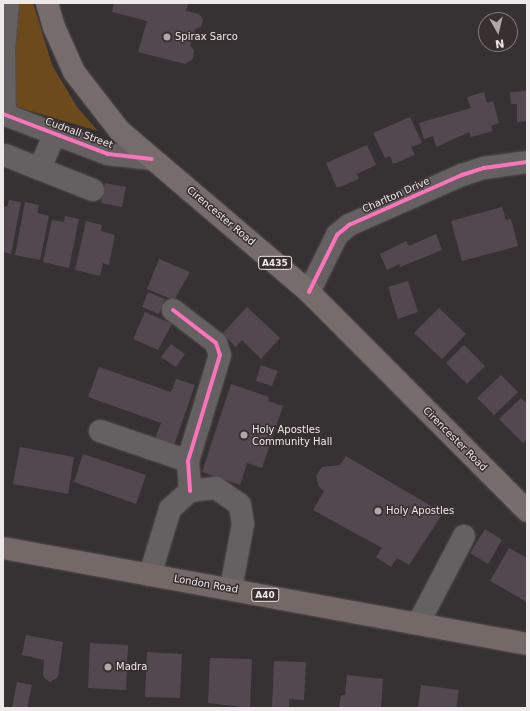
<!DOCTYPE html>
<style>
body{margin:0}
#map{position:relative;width:530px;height:711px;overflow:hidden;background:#363132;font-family:"DejaVu Sans",sans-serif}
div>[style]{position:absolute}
.green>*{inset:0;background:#6d4a1c}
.building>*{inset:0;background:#544850}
.roads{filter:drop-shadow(0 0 1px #544f50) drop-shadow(0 0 1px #544f50)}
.minor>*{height:22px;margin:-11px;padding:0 11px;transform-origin:11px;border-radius:11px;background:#656162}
.major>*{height:22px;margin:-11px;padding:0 11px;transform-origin:11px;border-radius:11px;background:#756c6b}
.highway>*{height:22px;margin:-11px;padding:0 11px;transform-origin:11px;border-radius:11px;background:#756968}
.cycleway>*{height:4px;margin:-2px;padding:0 2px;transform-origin:2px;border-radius:2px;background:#fb73b8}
.dots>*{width:11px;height:11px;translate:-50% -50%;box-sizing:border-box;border:2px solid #382f31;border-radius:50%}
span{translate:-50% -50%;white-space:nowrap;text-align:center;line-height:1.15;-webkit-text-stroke:3px #382f31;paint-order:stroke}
.shield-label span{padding:1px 3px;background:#382f31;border:1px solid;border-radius:3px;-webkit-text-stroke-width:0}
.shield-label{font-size:9px;color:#eee9e9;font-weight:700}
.poi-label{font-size:10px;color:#eee9e9}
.left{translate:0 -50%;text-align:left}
.street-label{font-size:10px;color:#eee9e9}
.frame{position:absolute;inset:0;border:4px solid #eee9e9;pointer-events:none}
.north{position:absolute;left:478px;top:12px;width:40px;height:40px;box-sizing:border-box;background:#382f31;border:1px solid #81797b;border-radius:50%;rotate:172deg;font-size:11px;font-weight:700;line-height:16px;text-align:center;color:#eee9e9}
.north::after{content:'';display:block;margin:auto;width:14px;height:18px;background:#aea9a9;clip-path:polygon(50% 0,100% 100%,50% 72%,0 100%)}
</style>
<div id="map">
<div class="green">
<i style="clip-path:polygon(17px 3px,33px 3px,52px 65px,77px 107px,98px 131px,17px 107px,13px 80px)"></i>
</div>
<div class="building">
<i style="clip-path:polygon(114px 3px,188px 3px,186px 11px,199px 14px,203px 20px,201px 27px,195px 29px,190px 46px,194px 50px,193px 59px,185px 64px,138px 52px,147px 21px,112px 12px)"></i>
<i style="clip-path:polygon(527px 91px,527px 121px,517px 122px,517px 104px,511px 104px,510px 92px)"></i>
<i style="clip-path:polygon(484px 92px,487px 103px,493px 101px,499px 123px,491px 126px,493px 131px,471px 137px,469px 132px,436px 147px,433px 136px,424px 139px,419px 123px,471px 108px,467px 97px)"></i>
<i style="clip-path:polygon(410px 117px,422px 143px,411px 147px,415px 155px,393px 164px,390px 156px,385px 158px,373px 133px)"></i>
<i style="clip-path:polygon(367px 145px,376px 165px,357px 174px,359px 179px,337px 188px,326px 163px)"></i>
<i style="clip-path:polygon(105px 183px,126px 187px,122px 207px,101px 203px)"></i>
<i style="clip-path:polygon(9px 200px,21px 202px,11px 254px,3px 252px,3px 206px,7px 207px)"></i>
<i style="clip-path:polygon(25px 202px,39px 205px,37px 213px,49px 216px,40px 260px,15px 255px)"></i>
<i style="clip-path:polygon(502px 207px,506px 220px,511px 219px,518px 246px,462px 261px,451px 221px)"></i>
<i style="clip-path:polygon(65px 216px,79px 219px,69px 268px,43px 262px,52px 220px,64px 222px)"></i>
<i style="clip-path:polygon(86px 221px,102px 225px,101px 231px,115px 235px,109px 265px,103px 263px,100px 276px,75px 270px)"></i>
<i style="clip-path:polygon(436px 234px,442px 250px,400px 267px,399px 264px,387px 270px,380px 254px,406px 241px,409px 246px)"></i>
<i style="clip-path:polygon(159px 259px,190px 272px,174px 300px,147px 289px)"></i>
<i style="clip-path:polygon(408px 281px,418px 312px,398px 319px,388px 287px)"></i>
<i style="clip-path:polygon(148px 292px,165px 299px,159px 314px,142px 307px)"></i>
<i style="clip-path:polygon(247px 307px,280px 338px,261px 359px,242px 340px,236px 347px,222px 334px)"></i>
<i style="clip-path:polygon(439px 308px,466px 334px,442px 359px,414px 333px)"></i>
<i style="clip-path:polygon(145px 312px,172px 324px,158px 350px,133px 339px)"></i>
<i style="clip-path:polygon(171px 344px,185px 354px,176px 367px,161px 357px)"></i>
<i style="clip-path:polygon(464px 345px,485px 366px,467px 384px,446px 363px)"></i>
<i style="clip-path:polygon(261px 365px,278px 371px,272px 386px,256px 381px)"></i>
<i style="clip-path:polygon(99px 367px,171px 392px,176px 379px,195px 385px,172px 451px,153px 444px,161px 423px,88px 397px)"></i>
<i style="clip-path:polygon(501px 375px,518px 392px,494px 415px,477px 398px)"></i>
<i style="clip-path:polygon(231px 384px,269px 397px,268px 401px,283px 406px,262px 468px,247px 463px,240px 485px,202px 472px)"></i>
<i style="clip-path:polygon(521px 398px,527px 404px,527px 439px,523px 443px,499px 419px)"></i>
<i style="clip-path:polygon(20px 447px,74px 457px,68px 494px,13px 484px)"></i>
<i style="clip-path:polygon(83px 454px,146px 475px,136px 504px,74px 482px)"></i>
<i style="clip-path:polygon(346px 456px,443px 513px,409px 565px,397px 558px,391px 567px,376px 557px,382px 548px,313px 510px,324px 491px,319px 487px,316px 476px,322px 467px,340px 465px)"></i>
<i style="clip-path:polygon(485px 529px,502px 540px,488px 564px,470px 553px)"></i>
<i style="clip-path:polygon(509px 548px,527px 558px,527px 602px,490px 581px)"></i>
<i style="clip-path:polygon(26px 635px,63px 642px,58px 677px,50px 682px,43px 677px,44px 660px,22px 655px)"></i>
<i style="clip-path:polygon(90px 643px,128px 645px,126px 690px,88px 688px)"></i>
<i style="clip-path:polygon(147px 652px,182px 654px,180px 698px,145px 697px)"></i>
<i style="clip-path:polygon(210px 658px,252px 659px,250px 708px,208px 703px)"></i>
<i style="clip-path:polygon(274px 661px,306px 662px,304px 700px,289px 699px,289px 708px,272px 707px)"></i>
<i style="clip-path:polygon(347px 675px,383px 679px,381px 708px,339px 708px,341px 695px,345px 695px)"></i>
<i style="clip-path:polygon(17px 682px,32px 685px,27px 708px,12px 708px)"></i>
<i style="clip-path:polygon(421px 685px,459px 690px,456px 708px,418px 708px)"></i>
</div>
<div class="roads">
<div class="minor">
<i style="left:3px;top:114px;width:112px;rotate:20.9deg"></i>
<i style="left:108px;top:154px;width:44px;rotate:6.5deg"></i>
<i style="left:5px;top:115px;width:66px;rotate:-90.9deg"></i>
<i style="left:4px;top:49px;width:46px;rotate:-85deg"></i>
<i style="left:55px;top:133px;width:39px;rotate:113deg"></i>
<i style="left:40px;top:169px;width:57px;rotate:21.6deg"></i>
<i style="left:5px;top:155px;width:38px;rotate:22deg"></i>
<i style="left:309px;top:292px;width:64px;rotate:-63.8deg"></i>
<i style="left:337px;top:235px;width:16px;rotate:-40deg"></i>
<i style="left:349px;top:225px;width:124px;rotate:-23.9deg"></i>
<i style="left:462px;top:175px;width:23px;rotate:-18deg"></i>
<i style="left:484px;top:168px;width:43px;rotate:-7.9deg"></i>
<i style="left:173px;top:310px;width:54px;rotate:37.5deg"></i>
<i style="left:216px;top:343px;width:13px;rotate:72deg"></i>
<i style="left:220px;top:355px;width:111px;rotate:106.8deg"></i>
<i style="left:188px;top:461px;width:30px;rotate:86deg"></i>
<i style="left:100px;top:431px;width:93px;rotate:18.8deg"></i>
<i style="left:150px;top:575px;width:69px;rotate:-73.1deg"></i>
<i style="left:170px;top:509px;width:27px;rotate:-42deg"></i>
<i style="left:190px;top:491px;width:26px;rotate:-7deg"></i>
<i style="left:216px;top:488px;width:29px;rotate:35deg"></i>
<i style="left:240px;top:505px;width:19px;rotate:81deg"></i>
<i style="left:243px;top:524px;width:65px;rotate:100.6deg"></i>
<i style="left:419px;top:622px;width:97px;rotate:-62.4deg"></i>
</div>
<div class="major">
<i style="left:47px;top:3px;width:25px;rotate:74deg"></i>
<i style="left:54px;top:27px;width:49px;rotate:66deg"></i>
<i style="left:74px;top:72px;width:75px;rotate:52.1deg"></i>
<i style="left:120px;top:131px;width:248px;rotate:40.4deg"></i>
<i style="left:309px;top:292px;width:309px;rotate:45.1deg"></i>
</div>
<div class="highway">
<i style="left:3px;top:548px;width:533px;rotate:10.38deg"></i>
</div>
</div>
<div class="cycleway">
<i style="left:3px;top:114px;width:112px;rotate:20.9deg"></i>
<i style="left:108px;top:154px;width:44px;rotate:6.5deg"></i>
<i style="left:309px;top:292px;width:64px;rotate:-63.8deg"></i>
<i style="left:337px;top:235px;width:16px;rotate:-40deg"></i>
<i style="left:349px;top:225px;width:124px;rotate:-23.9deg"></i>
<i style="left:462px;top:175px;width:23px;rotate:-18deg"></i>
<i style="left:484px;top:168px;width:43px;rotate:-7.9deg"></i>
<i style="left:173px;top:310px;width:54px;rotate:37.5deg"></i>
<i style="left:216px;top:343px;width:13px;rotate:72deg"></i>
<i style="left:220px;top:355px;width:111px;rotate:106.8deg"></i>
<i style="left:188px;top:461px;width:30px;rotate:86deg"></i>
</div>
<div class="dots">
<i style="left:167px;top:37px;background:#aea9a9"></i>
<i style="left:244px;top:435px;background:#aea9a9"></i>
<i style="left:378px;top:511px;background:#aea9a9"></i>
<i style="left:108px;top:667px;background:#aea9a9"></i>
</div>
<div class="shield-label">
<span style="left:275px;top:263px">A435</span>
<span style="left:265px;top:595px">A40</span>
</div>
<div class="poi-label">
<span class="left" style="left:175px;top:37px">Spirax Sarco</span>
<span class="left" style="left:252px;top:435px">Holy Apostles<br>Community Hall</span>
<span class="left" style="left:386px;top:511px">Holy Apostles</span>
<span class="left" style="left:116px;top:667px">Madra</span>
</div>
<div class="street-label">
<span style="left:79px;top:133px;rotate:20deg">Cudnall Street</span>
<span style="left:396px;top:195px;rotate:-24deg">Charlton Drive</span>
<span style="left:221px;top:216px;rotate:40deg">Cirencester Road</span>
<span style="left:455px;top:439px;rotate:45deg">Cirencester Road</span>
<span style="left:206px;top:584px;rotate:10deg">London Road</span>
</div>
<div class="frame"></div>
<div class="north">N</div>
</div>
